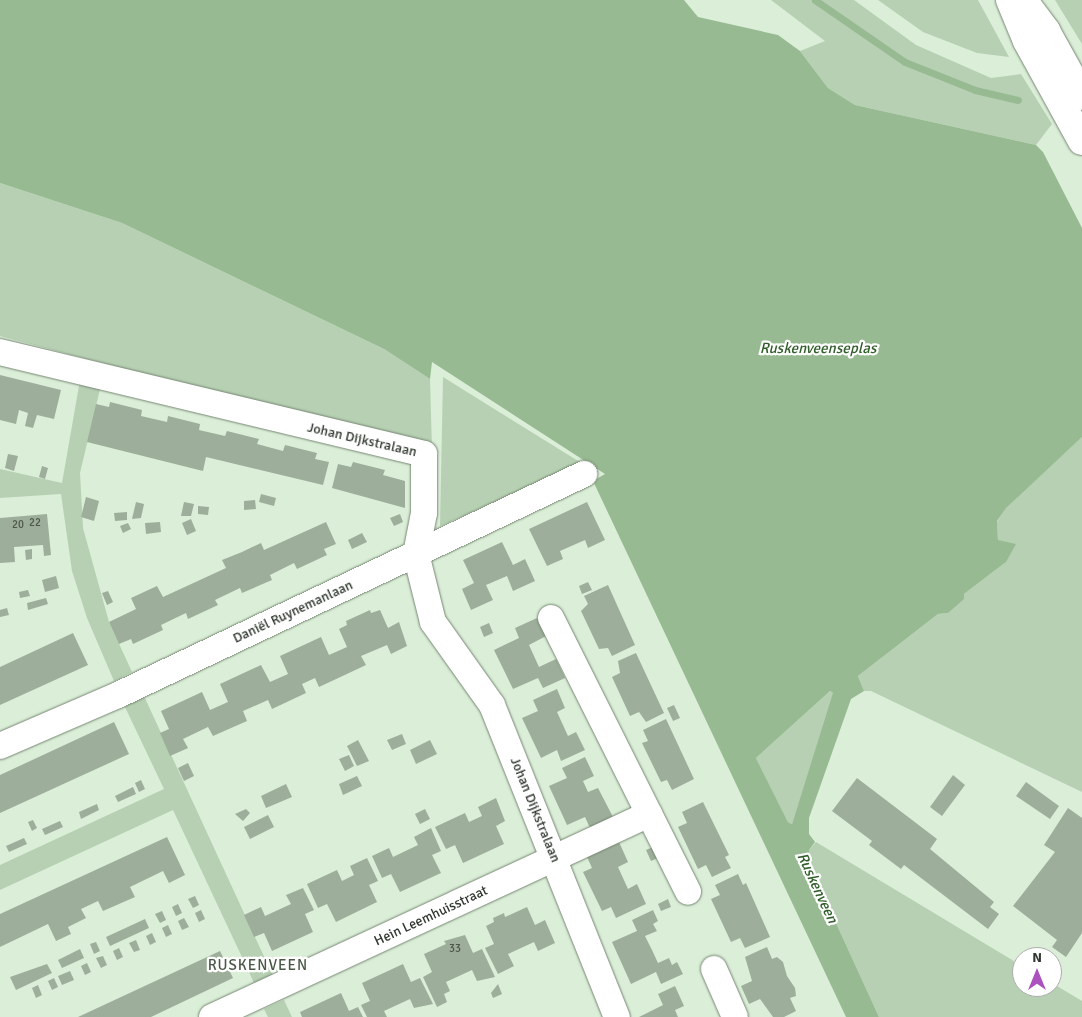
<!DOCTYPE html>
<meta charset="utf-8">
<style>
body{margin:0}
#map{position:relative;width:1082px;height:1017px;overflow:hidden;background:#dbeed8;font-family:Signika,sans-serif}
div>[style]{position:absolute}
.green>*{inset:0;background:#b7d0b3}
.water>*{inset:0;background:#98ba92}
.stream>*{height:7px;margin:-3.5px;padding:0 3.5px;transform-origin:3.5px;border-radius:3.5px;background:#98ba92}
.building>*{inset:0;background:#9daf9a}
.roads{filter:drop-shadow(0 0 1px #758672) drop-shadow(0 0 1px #758672)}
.minor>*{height:26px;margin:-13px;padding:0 13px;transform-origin:13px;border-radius:13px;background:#fff}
.secondary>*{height:28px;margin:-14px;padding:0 14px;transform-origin:14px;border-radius:14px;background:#fff}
span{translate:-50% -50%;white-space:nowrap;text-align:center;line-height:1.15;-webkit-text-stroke:4.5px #fff;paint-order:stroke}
.number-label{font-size:11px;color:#4c564a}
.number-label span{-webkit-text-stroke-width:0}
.street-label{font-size:14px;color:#313830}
.water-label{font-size:15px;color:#325f2b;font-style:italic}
.neighbourhood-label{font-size:15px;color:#495946;letter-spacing:1px}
.north{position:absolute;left:1012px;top:947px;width:50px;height:50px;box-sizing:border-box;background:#fff;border:1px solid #adafac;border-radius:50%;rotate:0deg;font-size:14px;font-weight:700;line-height:20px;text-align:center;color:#313830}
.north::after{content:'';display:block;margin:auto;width:18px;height:22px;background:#ac52be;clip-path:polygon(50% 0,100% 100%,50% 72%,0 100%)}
</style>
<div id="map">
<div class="green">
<i style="clip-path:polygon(771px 0,854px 0,916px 45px,991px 78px,1021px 74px,1052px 124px,1036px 145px,855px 105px,828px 88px,800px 51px,825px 41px)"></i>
<i style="clip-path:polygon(878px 0,978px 0,1009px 57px,977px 53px,923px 32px)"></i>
<i style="clip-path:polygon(1055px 0,1082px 0,1082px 44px)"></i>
<i style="clip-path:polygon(0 183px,122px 223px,384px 349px,430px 379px,432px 450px,0 336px)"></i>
<i style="clip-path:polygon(443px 377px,583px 464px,440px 526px)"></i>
<i style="clip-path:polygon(80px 380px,101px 385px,80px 473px,83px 528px,109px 622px,132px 672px,114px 681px,87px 618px,72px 571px,61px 494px,0 498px,0 469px,62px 483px)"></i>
<i style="clip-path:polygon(1082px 437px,1082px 792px,871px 691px,864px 691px,858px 676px,938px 614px,948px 613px,964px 594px,1006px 562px,1004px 543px,998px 540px,997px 522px,1005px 508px)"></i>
<i style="clip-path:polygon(830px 691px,834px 694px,792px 824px,788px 822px,756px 758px)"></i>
<i style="clip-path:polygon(144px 696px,273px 976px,255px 985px,173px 810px,0 890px,0 865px,164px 789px,124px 705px)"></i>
<i style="clip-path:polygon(816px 842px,1022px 966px,1022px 987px,1052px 987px,1052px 983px,1082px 1001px,1082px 1017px,879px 1017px,809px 864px,809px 850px)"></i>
<i style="clip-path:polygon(284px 1000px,292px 1017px,268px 1017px,264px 1009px)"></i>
</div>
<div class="water">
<i style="clip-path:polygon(evenodd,0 0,684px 0,698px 17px,778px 35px,800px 51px,828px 88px,855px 105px,1036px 145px,1043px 152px,1082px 228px,1082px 437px,1006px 508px,997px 521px,998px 540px,1016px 544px,1006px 562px,964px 594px,964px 599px,948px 613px,938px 614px,858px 676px,864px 691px,851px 699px,809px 818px,809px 834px,815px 842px,809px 850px,809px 864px,879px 1017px,846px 1017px,593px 481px,605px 474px,432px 362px,430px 379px,384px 349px,122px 223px,0 183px,0 0,830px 691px,833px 693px,792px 824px,788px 822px,756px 758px,830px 691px)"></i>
</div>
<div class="stream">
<i style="left:815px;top:0;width:109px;rotate:34.6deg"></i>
<i style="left:905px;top:62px;width:75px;rotate:21.8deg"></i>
<i style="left:975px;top:90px;width:44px;rotate:13.1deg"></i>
</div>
<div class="building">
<i style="clip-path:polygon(0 375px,61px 390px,54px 419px,37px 415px,33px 428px,25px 426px,28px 413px,19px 410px,16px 424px,0 420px)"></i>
<i style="clip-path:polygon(110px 402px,142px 410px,141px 416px,167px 422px,168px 416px,200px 424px,199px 430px,225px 436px,227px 431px,259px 439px,257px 444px,283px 451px,285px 445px,317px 453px,315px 459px,329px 462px,323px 485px,206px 457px,203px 471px,87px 442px,96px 404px,109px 407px)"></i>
<i style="clip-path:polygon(8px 454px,18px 456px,14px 471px,5px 468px)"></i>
<i style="clip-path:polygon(353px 462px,385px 470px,383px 475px,405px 481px,405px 508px,332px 488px,338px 464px,351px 467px)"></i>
<i style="clip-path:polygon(42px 466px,48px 468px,45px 479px,39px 477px)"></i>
<i style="clip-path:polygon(261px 494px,276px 498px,274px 506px,259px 502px)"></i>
<i style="clip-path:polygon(86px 497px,99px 501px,94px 521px,81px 517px)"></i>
<i style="clip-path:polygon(255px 500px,256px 509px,244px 510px,244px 501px)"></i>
<i style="clip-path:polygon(136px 502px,144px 504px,141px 518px,132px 519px)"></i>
<i style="clip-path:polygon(184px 502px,194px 504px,191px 516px,181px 516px)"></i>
<i style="clip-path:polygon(587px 502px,605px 540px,588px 548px,585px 540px,560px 551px,563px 559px,547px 566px,529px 529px)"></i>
<i style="clip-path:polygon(198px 506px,209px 507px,208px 515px,198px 514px)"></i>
<i style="clip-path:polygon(127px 512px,127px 520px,115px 521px,114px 513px)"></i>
<i style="clip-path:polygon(47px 514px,51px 555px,44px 556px,43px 545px,14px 547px,15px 562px,0 563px,0 518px)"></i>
<i style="clip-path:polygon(400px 514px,403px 522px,394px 526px,390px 518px)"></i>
<i style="clip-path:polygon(191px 519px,196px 531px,187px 535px,182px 523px)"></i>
<i style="clip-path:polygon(160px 522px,161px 532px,146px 534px,145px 523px)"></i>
<i style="clip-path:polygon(326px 522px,336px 544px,324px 549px,327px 555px,297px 569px,294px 563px,270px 575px,272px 580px,242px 593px,240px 588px,215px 600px,218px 605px,188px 619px,186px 613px,161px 625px,163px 630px,133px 644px,131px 639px,119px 644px,109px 622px,136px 609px,131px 598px,157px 586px,163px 597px,226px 568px,222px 560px,242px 552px,261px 543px,264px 550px)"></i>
<i style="clip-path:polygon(128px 523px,131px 529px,123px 533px,120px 526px)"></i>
<i style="clip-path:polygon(362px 533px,367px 542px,352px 549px,348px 540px)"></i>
<i style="clip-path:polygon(502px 542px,513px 565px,525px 559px,535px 581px,513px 591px,507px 576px,486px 585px,493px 600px,471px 610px,462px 589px,474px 583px,463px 560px)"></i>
<i style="clip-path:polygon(32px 549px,32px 559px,26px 560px,25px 550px)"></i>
<i style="clip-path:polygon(56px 576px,59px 588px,45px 592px,42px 580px)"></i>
<i style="clip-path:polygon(588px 582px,592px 590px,582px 594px,579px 586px)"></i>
<i style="clip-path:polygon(608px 585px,635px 645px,612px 656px,608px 648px,599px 649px,581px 611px,588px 604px,584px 596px)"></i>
<i style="clip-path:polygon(28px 590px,30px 596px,20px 598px,19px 592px)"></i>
<i style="clip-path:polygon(108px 591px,113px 602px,107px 605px,102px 593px)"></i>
<i style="clip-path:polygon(46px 598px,48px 604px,28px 610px,27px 603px)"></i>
<i style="clip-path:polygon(7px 608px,9px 615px,0 617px,0 610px)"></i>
<i style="clip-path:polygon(370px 610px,371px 613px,380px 610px,388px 628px,399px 622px,407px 646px,391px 654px,387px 645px,361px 656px,366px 665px,349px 673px,319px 687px,315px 678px,302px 684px,306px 693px,272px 709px,268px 700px,243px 711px,247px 721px,213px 736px,208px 727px,183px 739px,188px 748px,170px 756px,160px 733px,169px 729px,161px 711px,202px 692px,210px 710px,228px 702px,220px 684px,261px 665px,270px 682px,288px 674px,280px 656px,321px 637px,329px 655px,347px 647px,339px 629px,347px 625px,346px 621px)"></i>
<i style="clip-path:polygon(537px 618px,546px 636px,529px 645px,539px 667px,556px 659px,565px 678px,543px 688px,538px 678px,513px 689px,494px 650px,519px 638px,515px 628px)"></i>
<i style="clip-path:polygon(489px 623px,493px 633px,484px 637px,480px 627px)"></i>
<i style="clip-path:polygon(73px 633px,88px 665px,0 705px,0 667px)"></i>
<i style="clip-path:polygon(636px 653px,664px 713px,646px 722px,639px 712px,630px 716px,612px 677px,620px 673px,618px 661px)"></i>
<i style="clip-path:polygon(557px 689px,565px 708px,557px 712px,568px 736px,576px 732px,585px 750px,561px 761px,557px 750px,541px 758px,522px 718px,538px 711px,533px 700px)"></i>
<i style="clip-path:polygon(674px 705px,680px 718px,673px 721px,667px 708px)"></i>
<i style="clip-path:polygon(666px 719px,694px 779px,672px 790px,667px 780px,661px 782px,642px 743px,648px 741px,643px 730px)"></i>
<i style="clip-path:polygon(114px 722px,129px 754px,0 813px,0 775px)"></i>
<i style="clip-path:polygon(402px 734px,406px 744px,392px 750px,387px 740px)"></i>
<i style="clip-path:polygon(358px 740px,369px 761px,357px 766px,347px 746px)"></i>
<i style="clip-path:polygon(430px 740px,437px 754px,416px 764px,410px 750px)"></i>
<i style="clip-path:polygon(349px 755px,354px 766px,345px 771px,339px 759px)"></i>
<i style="clip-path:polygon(585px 757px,594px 776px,583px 781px,588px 792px,598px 788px,613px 817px,590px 828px,585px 817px,567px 825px,549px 786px,567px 778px,562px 768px)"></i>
<i style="clip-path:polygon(188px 763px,194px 776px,184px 781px,178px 768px)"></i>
<i style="clip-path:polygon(953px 775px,965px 785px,942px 816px,930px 807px)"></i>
<i style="clip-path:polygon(357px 776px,362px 786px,343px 795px,339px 784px)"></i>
<i style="clip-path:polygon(857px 778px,937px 839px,930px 849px,994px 902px,990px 907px,999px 914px,988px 929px,904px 865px,901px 869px,869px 845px,872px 841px,832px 811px)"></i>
<i style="clip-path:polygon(141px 780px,145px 789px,139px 792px,135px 783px)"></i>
<i style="clip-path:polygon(1026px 782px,1059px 806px,1050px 819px,1016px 796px)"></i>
<i style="clip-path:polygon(286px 784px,292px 797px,266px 808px,261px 796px)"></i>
<i style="clip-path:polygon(133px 787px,136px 794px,118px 802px,115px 796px)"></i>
<i style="clip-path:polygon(496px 798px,505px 821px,496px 826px,504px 844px,463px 863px,455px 845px,446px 849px,435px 827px,465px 813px,469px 822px,482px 816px,478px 807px)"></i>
<i style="clip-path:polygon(703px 802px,729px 855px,725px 857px,731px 868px,712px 877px,706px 865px,698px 869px,678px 827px,687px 823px,682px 812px)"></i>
<i style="clip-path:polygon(97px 804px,99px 810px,81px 819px,79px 812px)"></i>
<i style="clip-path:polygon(1068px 808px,1082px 818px,1082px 933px,1066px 957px,1052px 947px,1057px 940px,1013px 906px,1055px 852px,1044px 845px)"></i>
<i style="clip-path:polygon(246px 809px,250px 813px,243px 821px,235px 814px)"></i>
<i style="clip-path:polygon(425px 809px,430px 819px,420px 824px,415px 814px)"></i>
<i style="clip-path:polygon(268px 815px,274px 827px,250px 839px,244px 827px)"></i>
<i style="clip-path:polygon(33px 820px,37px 828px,32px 831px,28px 822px)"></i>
<i style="clip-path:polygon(60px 821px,63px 827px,45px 835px,42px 829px)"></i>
<i style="clip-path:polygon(431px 828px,441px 851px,432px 855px,441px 873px,400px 892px,391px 874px,382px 878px,372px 856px,389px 848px,393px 857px,418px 845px,414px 837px)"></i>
<i style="clip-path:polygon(167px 837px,185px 875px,169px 883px,163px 871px,130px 887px,135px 897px,103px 911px,98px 901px,81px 909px,86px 918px,68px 927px,71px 934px,56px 941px,48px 924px,0 947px,0 914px)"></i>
<i style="clip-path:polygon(24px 838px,27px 844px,9px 852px,6px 846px)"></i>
<i style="clip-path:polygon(619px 842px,628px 862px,618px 867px,628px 889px,637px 884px,646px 904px,616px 918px,611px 907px,602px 911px,583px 872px,592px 868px,587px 857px)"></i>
<i style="clip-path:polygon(653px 847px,658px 858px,651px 861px,646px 850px)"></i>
<i style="clip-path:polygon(367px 858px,378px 881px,369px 885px,377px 902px,336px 922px,327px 904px,318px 908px,307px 884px,337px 870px,342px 881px,354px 875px,350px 866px)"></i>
<i style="clip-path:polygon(738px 874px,743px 885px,746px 883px,770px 937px,745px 948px,740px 938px,731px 942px,711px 899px,720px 895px,715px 885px)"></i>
<i style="clip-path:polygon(303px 888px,314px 910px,305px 914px,313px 932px,272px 951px,264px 933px,254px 937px,244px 915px,261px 907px,265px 916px,291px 904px,286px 895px)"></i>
<i style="clip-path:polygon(195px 896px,199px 905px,193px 908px,188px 899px)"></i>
<i style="clip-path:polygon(668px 899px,671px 907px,661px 911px,658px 904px)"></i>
<i style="clip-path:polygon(178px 904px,182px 913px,176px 916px,172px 907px)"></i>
<i style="clip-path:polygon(527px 907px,535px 925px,545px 920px,555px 943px,538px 951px,534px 942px,508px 954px,514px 966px,498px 974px,485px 948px,494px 944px,486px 926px,494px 922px,493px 918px,504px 913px,505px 917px)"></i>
<i style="clip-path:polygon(201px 910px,205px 919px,199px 922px,195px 913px)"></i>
<i style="clip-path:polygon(653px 910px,658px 921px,653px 924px,657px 931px,645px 936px,652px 950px,658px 963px,669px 958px,672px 965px,677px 962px,683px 974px,661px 984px,656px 972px,631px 984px,612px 942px,637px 931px,632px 920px)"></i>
<i style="clip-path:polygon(162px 911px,166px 920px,160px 923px,155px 914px)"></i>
<i style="clip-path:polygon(184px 918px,189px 927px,182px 930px,178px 921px)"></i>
<i style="clip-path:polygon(145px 919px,149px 928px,110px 946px,106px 937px)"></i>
<i style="clip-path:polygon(168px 925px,172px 934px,166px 937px,162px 928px)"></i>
<i style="clip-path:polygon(152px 933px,156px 942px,150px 945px,146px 936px)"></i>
<i style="clip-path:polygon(465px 935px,473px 953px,482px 949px,495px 977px,477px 981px,472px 970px,446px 982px,450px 991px,444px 994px,447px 1002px,437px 1007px,423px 977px,432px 972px,424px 954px,446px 944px,444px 941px)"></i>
<i style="clip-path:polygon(136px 940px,140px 950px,134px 952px,129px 943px)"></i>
<i style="clip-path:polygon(96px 942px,100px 951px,94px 954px,90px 944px)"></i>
<i style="clip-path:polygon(767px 947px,772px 959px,777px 957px,783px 962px,787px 976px,795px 988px,796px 996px,790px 998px,796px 1011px,784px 1017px,773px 1017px,760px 999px,749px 1004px,741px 986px,752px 981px,745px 957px)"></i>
<i style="clip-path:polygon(119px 948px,123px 957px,117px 960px,113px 951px)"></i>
<i style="clip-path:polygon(80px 949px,84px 958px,62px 968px,58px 960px)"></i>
<i style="clip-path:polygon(220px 951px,233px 978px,151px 1017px,78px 1017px)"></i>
<i style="clip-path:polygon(103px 956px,107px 965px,101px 968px,96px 958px)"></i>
<i style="clip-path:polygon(87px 963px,91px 972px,85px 975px,81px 966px)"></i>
<i style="clip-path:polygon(47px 964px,52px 973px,16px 990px,10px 977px)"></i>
<i style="clip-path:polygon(403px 964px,411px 982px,420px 978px,433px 1004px,414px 1008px,410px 999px,384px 1011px,387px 1017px,367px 1017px,361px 1005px,370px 1001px,362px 983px)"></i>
<i style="clip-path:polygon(70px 971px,74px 980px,62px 985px,58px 976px)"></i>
<i style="clip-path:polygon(54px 978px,58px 987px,52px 990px,48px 981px)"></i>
<i style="clip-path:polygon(498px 984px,502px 994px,493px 998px,491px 993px)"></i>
<i style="clip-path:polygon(38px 985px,42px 995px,36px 998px,32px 988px)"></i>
<i style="clip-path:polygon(675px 986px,684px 1006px,675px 1010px,678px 1017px,639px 1017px,663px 1005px,658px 994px)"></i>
<i style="clip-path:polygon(341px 993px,349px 1011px,358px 1007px,363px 1017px,302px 1017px,300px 1012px)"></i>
</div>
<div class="roads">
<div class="minor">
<i style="left:0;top:352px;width:436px;rotate:13.5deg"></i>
<i style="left:424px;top:454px;width:59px;rotate:90deg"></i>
<i style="left:424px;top:513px;width:42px;rotate:101deg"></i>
<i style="left:416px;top:554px;width:70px;rotate:76deg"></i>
<i style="left:433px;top:622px;width:102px;rotate:54.6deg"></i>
<i style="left:492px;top:705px;width:336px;rotate:68.2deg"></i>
<i style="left:551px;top:618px;width:306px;rotate:63.4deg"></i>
<i style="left:0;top:746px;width:129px;rotate:-23.4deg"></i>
<i style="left:118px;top:695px;width:516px;rotate:-25.37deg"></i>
<i style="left:714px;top:969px;width:52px;rotate:66.4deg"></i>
<i style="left:212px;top:1017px;width:482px;rotate:-24.9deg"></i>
</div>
<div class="secondary">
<i style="left:1010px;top:0;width:44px;rotate:67.5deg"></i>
<i style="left:1027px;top:41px;width:114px;rotate:61.2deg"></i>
<i style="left:1023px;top:0;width:39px;rotate:53deg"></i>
<i style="left:1046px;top:31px;width:74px;rotate:61deg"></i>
</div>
</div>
<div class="number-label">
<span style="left:35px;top:523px">22</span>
<span style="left:18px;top:525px">20</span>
<span style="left:455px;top:949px">33</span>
</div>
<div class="street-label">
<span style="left:362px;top:440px;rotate:13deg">Johan Dijkstralaan</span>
<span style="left:293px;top:612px;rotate:-25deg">Daniël Ruynemanlaan</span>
<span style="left:535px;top:810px;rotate:68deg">Johan Dijkstralaan</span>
<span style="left:431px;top:916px;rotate:-25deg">Hein Leemhuisstraat</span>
</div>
<div class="water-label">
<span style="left:818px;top:349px">Ruskenveenseplas</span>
<span style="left:817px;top:888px;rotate:65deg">Ruskenveen</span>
</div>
<div class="neighbourhood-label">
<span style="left:258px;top:966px">RUSKENVEEN</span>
</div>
<div class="north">N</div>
</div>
